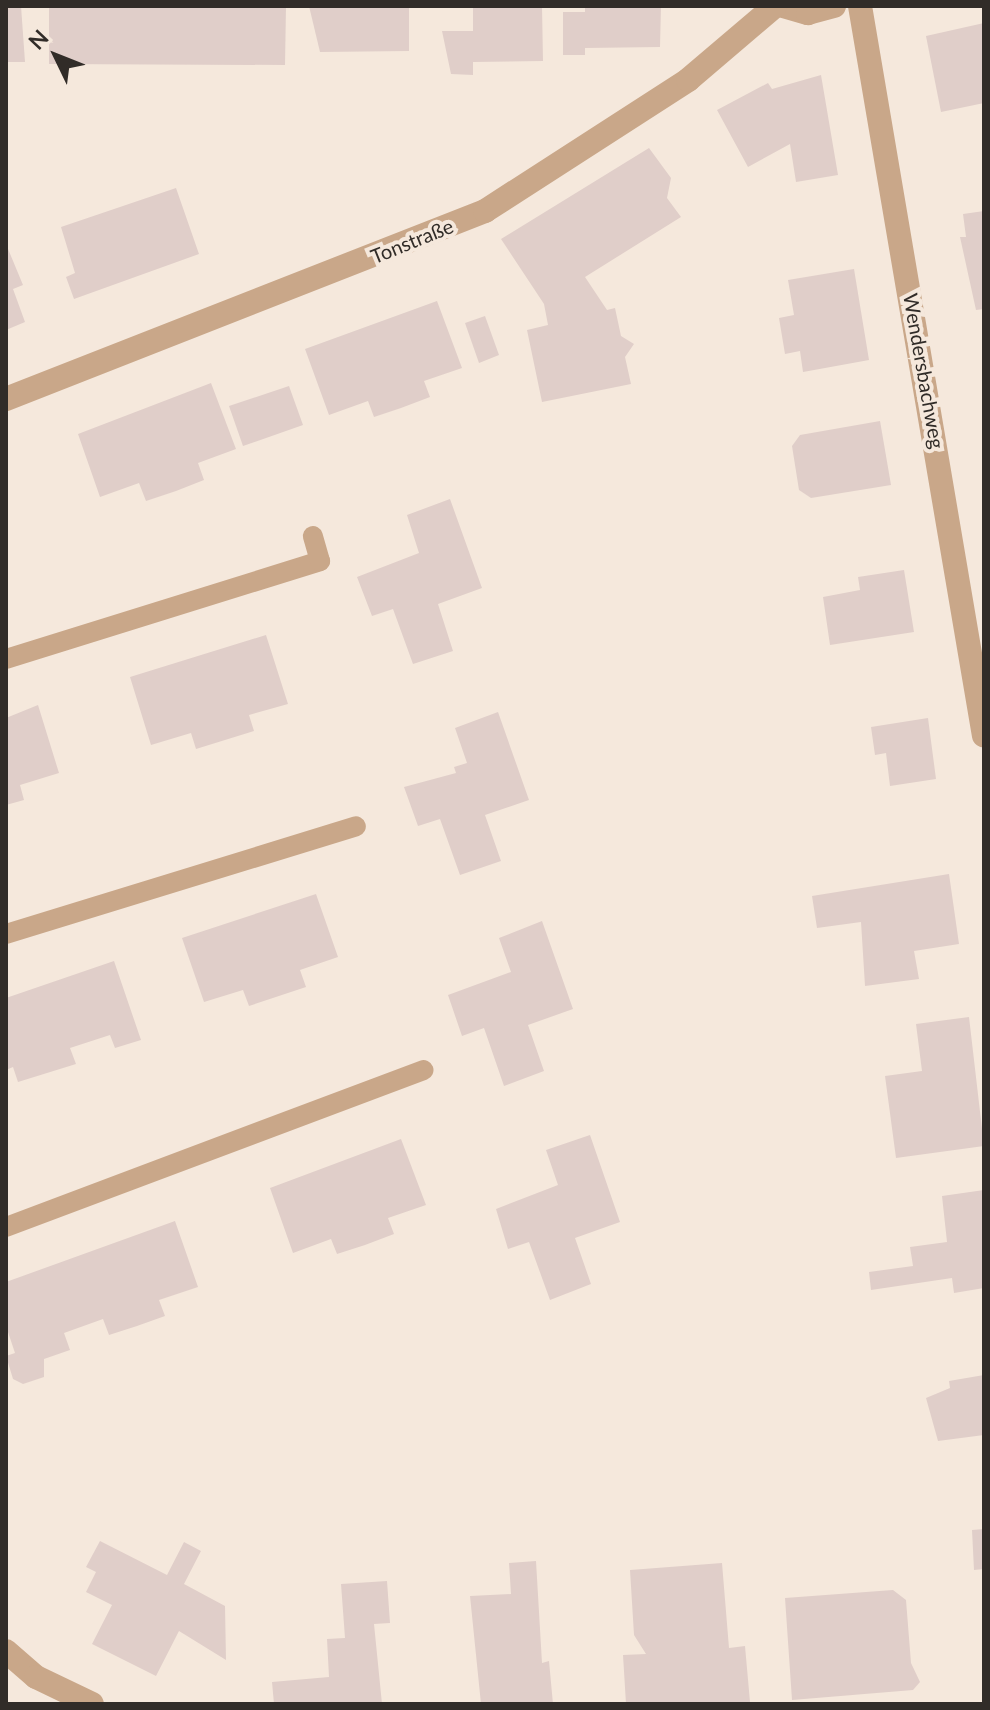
<!DOCTYPE html>
<meta charset="utf-8">
<style>
body{margin:0}
#map{position:relative;width:990px;height:1710px;overflow:hidden;background:#f5e8dc;font-family:Lato,sans-serif}
div>[style]{position:absolute}
.building>*{inset:0;background:#e0cec9}
.lane>*{height:20px;margin:-10px;padding:0 10px;transform-origin:10px;border-radius:10px;background:#c9a789}
.street>*{height:24px;margin:-12px;padding:0 12px;transform-origin:12px;border-radius:12px;background:#c9a789}
span{translate:-50% -50%;white-space:nowrap;text-align:center;line-height:1.15;-webkit-text-stroke:8px #f5e8dc;paint-order:stroke}
.street-label{font-size:20px;color:#312c28}
.frame{position:absolute;inset:0;border:8px solid #312c28;pointer-events:none}
.north{position:absolute;left:16px;top:16px;width:80px;height:80px;-webkit-text-stroke:6px #f5e8dc;paint-order:stroke;rotate:313deg;font-size:22px;font-weight:700;line-height:32px;text-align:center;color:#312c28}
.north::after{content:'';display:block;margin:auto;width:28px;height:36px;background:#312c28;clip-path:polygon(50% 0,100% 100%,50% 72%,0 100%)}
</style>
<div id="map">
<div class="building">
<i style="clip-path:polygon(6px 6px,21px 6px,25px 62px,6px 62px)"></i>
<i style="clip-path:polygon(49px 6px,286px 6px,285px 65px,49px 64px)"></i>
<i style="clip-path:polygon(309px 6px,409px 6px,409px 51px,320px 52px)"></i>
<i style="clip-path:polygon(473px 6px,542px 6px,543px 61px,473px 62px,473px 75px,451px 74px,442px 31px,473px 31px)"></i>
<i style="clip-path:polygon(585px 6px,661px 6px,660px 47px,585px 48px,585px 55px,563px 55px,563px 12px,585px 12px)"></i>
<i style="clip-path:polygon(984px 23px,984px 103px,941px 112px,926px 36px)"></i>
<i style="clip-path:polygon(821px 75px,838px 175px,796px 182px,790px 144px,748px 167px,717px 110px,768px 83px,772px 89px)"></i>
<i style="clip-path:polygon(649px 148px,671px 178px,667px 198px,681px 217px,585px 277px,607px 310px,615px 308px,621px 336px,634px 344px,625px 357px,631px 384px,542px 402px,527px 330px,548px 325px,544px 304px,501px 239px)"></i>
<i style="clip-path:polygon(176px 188px,199px 254px,74px 299px,66px 277px,75px 273px,61px 227px)"></i>
<i style="clip-path:polygon(984px 211px,984px 309px,976px 310px,960px 237px,966px 237px,963px 214px)"></i>
<i style="clip-path:polygon(6px 244px,23px 285px,13px 289px,25px 322px,6px 330px)"></i>
<i style="clip-path:polygon(854px 269px,869px 360px,803px 372px,800px 351px,785px 354px,779px 318px,794px 315px,788px 280px)"></i>
<i style="clip-path:polygon(437px 301px,462px 368px,424px 381px,430px 397px,401px 408px,374px 417px,368px 401px,329px 415px,305px 349px)"></i>
<i style="clip-path:polygon(485px 316px,499px 355px,479px 363px,465px 323px)"></i>
<i style="clip-path:polygon(211px 383px,236px 449px,198px 463px,204px 480px,176px 491px,146px 501px,139px 483px,100px 497px,78px 434px)"></i>
<i style="clip-path:polygon(289px 386px,303px 425px,243px 446px,229px 406px)"></i>
<i style="clip-path:polygon(880px 421px,891px 485px,811px 498px,799px 490px,792px 446px,800px 435px)"></i>
<i style="clip-path:polygon(450px 499px,482px 588px,438px 604px,453px 651px,413px 664px,393px 609px,372px 616px,357px 577px,419px 553px,407px 515px)"></i>
<i style="clip-path:polygon(904px 570px,914px 632px,830px 645px,823px 597px,860px 590px,858px 577px)"></i>
<i style="clip-path:polygon(266px 635px,288px 704px,249px 715px,254px 731px,196px 749px,191px 733px,151px 745px,130px 677px)"></i>
<i style="clip-path:polygon(38px 705px,59px 773px,20px 785px,24px 800px,6px 805px,6px 718px)"></i>
<i style="clip-path:polygon(498px 712px,529px 800px,485px 815px,501px 861px,460px 875px,440px 819px,418px 826px,404px 787px,456px 773px,454px 767px,467px 763px,455px 728px)"></i>
<i style="clip-path:polygon(928px 718px,936px 779px,890px 786px,886px 753px,875px 755px,871px 727px)"></i>
<i style="clip-path:polygon(949px 874px,959px 944px,914px 951px,919px 979px,865px 986px,861px 922px,817px 928px,812px 896px)"></i>
<i style="clip-path:polygon(316px 894px,338px 957px,300px 970px,306px 987px,249px 1006px,243px 990px,204px 1002px,182px 938px)"></i>
<i style="clip-path:polygon(542px 921px,573px 1009px,528px 1025px,544px 1071px,504px 1086px,484px 1028px,462px 1036px,448px 995px,511px 972px,499px 938px)"></i>
<i style="clip-path:polygon(114px 961px,141px 1040px,115px 1048px,110px 1035px,70px 1048px,76px 1064px,18px 1082px,13px 1067px,6px 1070px,6px 998px)"></i>
<i style="clip-path:polygon(969px 1017px,984px 1146px,896px 1158px,885px 1076px,922px 1071px,916px 1024px)"></i>
<i style="clip-path:polygon(590px 1135px,620px 1222px,575px 1238px,591px 1284px,550px 1300px,529px 1242px,508px 1249px,496px 1209px,558px 1185px,546px 1150px)"></i>
<i style="clip-path:polygon(401px 1139px,426px 1205px,388px 1218px,394px 1234px,365px 1245px,337px 1254px,331px 1239px,293px 1253px,270px 1188px)"></i>
<i style="clip-path:polygon(984px 1190px,984px 1288px,954px 1293px,952px 1278px,871px 1290px,869px 1272px,913px 1266px,910px 1247px,947px 1242px,942px 1196px)"></i>
<i style="clip-path:polygon(175px 1221px,198px 1287px,159px 1300px,165px 1316px,137px 1326px,109px 1335px,103px 1319px,64px 1333px,70px 1350px,44px 1359px,44px 1377px,23px 1384px,13px 1379px,6px 1356px,15px 1353px,6px 1326px,6px 1282px)"></i>
<i style="clip-path:polygon(984px 1375px,984px 1435px,938px 1441px,926px 1398px,950px 1388px,949px 1381px)"></i>
<i style="clip-path:polygon(984px 1529px,984px 1569px,974px 1570px,972px 1530px)"></i>
<i style="clip-path:polygon(100px 1541px,167px 1575px,184px 1542px,201px 1551px,184px 1584px,225px 1606px,226px 1660px,179px 1631px,156px 1676px,92px 1644px,112px 1605px,86px 1592px,96px 1572px,86px 1567px)"></i>
<i style="clip-path:polygon(536px 1561px,542px 1663px,549px 1661px,553px 1704px,481px 1704px,470px 1596px,511px 1594px,509px 1563px)"></i>
<i style="clip-path:polygon(722px 1563px,729px 1648px,745px 1646px,750px 1702px,626px 1704px,623px 1655px,646px 1654px,634px 1635px,630px 1570px)"></i>
<i style="clip-path:polygon(387px 1581px,390px 1623px,374px 1624px,382px 1704px,274px 1704px,272px 1682px,329px 1677px,327px 1639px,345px 1638px,341px 1584px)"></i>
<i style="clip-path:polygon(893px 1590px,906px 1600px,911px 1663px,920px 1682px,913px 1690px,792px 1700px,785px 1598px)"></i>
</div>
<div class="lane">
<i style="left:6px;top:659px;width:329px;rotate:-17.3deg"></i>
<i style="left:320px;top:561px;width:26px;rotate:-106deg"></i>
<i style="left:6px;top:934px;width:366px;rotate:-17.1deg"></i>
<i style="left:6px;top:1227px;width:446px;rotate:-20.6deg"></i>
</div>
<div class="street">
<i style="left:783px;top:6px;width:26px;rotate:16deg"></i>
<i style="left:808px;top:13px;width:27px;rotate:-15deg"></i>
<i style="left:860px;top:6px;width:740px;rotate:80.36deg"></i>
<i style="left:6px;top:399px;width:515px;rotate:-21.43deg"></i>
<i style="left:485px;top:211px;width:242px;rotate:-32.8deg"></i>
<i style="left:688px;top:80px;width:114px;rotate:-40.4deg"></i>
<i style="left:6px;top:1651px;width:40px;rotate:41deg"></i>
<i style="left:36px;top:1677px;width:62px;rotate:25.7deg"></i>
</div>
<div class="street-label">
<span style="left:412px;top:241px;rotate:-22deg">Tonstraße</span>
<span style="left:924px;top:371px;rotate:80deg">Wendersbachweg</span>
</div>
<div class="frame"></div>
<div class="north">N</div>
</div>
